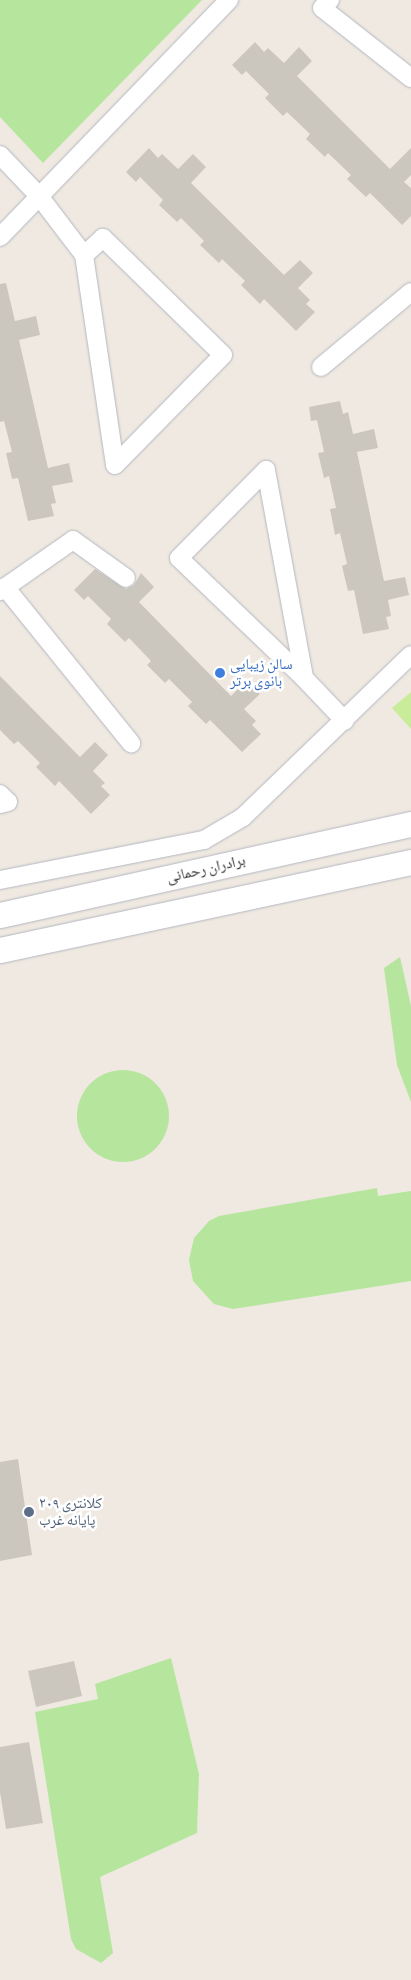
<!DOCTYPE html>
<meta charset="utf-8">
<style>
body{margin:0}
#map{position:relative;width:411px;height:1980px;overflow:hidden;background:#efe9e1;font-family:"Alegreya Sans","Noto Naskh Arabic",sans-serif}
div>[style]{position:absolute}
.green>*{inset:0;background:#b6e59e}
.round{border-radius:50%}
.pitch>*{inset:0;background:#c9ec9a}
.building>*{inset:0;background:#cbc7bf}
.roads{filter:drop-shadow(0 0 1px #b4b7c1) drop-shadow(0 0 1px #b4b7c1)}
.minor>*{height:18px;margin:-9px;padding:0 9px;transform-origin:9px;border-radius:9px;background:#fff}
.secondary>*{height:25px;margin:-12.5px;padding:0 12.5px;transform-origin:12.5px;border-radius:12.5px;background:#fff}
.dots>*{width:14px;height:14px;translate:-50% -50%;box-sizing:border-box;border:2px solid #fff;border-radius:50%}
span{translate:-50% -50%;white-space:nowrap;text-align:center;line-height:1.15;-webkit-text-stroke:5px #fff;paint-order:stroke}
.shop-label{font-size:15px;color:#366cbe}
.left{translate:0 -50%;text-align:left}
.street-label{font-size:15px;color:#2e2e2e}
.service-label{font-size:15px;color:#4e5e75}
</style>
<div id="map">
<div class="green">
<i style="clip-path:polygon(0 0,202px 0,43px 163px,0 117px)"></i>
<i style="clip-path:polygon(400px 957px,411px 1006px,411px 1102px,397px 1065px,384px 968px)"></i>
<i class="round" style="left:77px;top:1070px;width:92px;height:92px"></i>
<i style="clip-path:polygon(377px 1188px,378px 1196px,411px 1191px,411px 1281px,233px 1309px,214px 1304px,193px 1281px,189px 1260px,194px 1238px,209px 1221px,219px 1216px)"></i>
<i style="clip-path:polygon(171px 1658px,199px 1774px,197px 1833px,100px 1877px,113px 1953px,101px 1963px,76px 1949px,71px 1939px,35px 1712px,98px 1699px,95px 1684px)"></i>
</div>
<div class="pitch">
<i style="clip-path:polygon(411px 692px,411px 729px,392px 708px)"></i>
</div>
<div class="building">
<i style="clip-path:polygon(255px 42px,264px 52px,268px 48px,284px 63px,299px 47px,312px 61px,297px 76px,390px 169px,411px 148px,411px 175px,404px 182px,411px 188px,411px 216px,402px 225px,370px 193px,366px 197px,347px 179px,351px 175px,328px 153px,325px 157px,306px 139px,310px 134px,287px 112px,283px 116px,265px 98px,269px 94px,246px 71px,242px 75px,232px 65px)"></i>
<i style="clip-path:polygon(149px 148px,158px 158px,162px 154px,178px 169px,193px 154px,206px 167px,191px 183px,284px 275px,300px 260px,313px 273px,298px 288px,310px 300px,306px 304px,315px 312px,296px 331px,264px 299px,260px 304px,241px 285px,245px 281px,222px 259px,219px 263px,200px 245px,204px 241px,181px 218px,177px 222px,159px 205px,163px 200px,140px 177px,136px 182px,126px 172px)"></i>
<i style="clip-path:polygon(6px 283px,15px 321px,36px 316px,40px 335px,19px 340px,48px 468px,69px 463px,73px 482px,52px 486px,56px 503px,51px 504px,54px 516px,28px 521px,18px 478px,12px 479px,6px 453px,12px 452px,4px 421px,0 422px,0 284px)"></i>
<i style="clip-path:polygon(340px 401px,343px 414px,348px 412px,353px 434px,374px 429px,378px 448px,357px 452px,384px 581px,405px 577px,409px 595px,388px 600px,391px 616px,386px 617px,389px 629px,363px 634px,354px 590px,348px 591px,342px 566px,347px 564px,340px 533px,335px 535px,330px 509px,336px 508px,329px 476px,324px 478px,318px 453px,324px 452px,317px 420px,311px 421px,309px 407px)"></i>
<i style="clip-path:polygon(95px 569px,126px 589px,134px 585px,141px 573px,154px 587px,139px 602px,231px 696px,246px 681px,260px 694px,244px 709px,256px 721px,252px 725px,261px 734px,242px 752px,210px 720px,206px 724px,188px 706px,192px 702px,169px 679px,165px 683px,147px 665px,151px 661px,129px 638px,125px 642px,107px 624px,111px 619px,88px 596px,84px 600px,74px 590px)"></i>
<i style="clip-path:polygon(0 676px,80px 757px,95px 742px,108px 755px,93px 771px,105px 783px,101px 786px,110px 795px,91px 814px,59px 781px,55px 786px,36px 767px,40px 763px,18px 741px,14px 744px,0 730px)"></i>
<i style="clip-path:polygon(18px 1459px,32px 1555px,0 1561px,0 1462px)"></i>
<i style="clip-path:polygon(74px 1661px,82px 1696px,36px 1707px,28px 1671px)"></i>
<i style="clip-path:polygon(29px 1742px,43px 1823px,6px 1829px,0 1792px,0 1747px)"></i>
</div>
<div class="roads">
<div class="minor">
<i style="left:330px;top:0;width:11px;rotate:135deg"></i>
<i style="left:322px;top:8px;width:113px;rotate:38.2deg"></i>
<i style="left:0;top:155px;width:57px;rotate:46.4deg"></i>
<i style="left:39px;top:196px;width:74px;rotate:52.7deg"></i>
<i style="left:84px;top:255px;width:212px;rotate:81.6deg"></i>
<i style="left:115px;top:465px;width:154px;rotate:-45.5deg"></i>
<i style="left:223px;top:355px;width:168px;rotate:-135.7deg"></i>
<i style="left:103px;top:238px;width:25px;rotate:138deg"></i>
<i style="left:0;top:237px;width:330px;rotate:-46deg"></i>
<i style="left:321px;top:367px;width:117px;rotate:-39.8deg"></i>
<i style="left:266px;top:470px;width:211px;rotate:79.6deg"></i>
<i style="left:304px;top:678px;width:173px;rotate:-136.2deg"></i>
<i style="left:179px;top:558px;width:124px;rotate:-45.3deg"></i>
<i style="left:5px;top:587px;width:201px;rotate:51.1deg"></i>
<i style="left:0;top:591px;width:89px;rotate:-34.9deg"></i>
<i style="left:73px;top:540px;width:65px;rotate:35.6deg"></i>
<i style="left:304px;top:678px;width:59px;rotate:46.4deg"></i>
<i style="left:0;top:794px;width:11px;rotate:45deg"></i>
<i style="left:8px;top:802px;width:8px;rotate:166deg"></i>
<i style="left:0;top:880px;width:208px;rotate:-11.1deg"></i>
<i style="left:204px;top:840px;width:45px;rotate:-30.5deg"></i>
<i style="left:243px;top:817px;width:233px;rotate:-44deg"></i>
</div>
<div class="secondary">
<i style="left:0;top:915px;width:421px;rotate:-12.5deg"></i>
<i style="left:0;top:950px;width:420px;rotate:-12.1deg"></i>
</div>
</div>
<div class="dots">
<i style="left:220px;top:673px;background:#3f7fe0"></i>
<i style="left:29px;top:1512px;background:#5c6f8a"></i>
</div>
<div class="shop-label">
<span class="left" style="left:230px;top:673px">سالن زیبایی<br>بانوی برتر</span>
</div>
<div class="street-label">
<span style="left:206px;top:869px;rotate:-13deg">برادران رحمانی</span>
</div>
<div class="service-label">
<span class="left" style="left:39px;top:1512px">کلانتری ۲۰۹<br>پایانه غرب</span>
</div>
</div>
